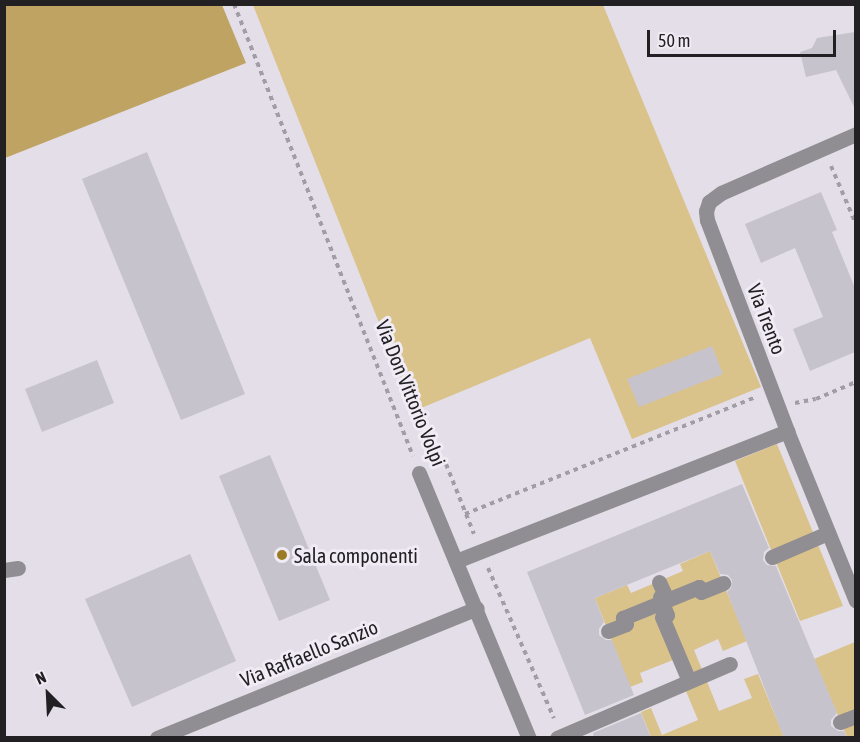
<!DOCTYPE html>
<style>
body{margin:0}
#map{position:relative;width:860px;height:742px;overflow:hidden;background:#e3dee8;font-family:"Asap Condensed",sans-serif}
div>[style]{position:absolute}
.green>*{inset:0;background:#dac28b}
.forest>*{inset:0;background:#bea363}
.building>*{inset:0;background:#c7c3cc}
.path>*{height:4px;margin-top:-2px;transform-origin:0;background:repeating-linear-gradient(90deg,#a19da5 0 4.5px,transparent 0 9px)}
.minor>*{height:15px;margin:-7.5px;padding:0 7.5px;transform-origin:7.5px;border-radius:7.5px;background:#908e92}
.dots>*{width:16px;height:16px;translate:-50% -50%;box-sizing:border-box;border:3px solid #f0ebf5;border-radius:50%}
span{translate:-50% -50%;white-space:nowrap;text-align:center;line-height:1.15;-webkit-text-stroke:6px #f0ebf5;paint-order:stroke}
.street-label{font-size:20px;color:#222023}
.poi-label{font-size:20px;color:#222023}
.left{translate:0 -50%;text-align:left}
.frame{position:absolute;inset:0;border:6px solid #222023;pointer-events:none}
.north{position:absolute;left:18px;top:664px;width:60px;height:60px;-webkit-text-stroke:4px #f0ebf5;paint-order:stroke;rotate:336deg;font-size:16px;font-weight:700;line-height:24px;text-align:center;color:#222023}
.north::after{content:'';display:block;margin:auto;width:21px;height:27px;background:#222023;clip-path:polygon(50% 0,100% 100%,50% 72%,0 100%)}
.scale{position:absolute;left:647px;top:30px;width:189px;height:27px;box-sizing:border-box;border:3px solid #222023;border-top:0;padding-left:8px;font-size:18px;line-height:21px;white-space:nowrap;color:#222023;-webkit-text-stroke:4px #f0ebf5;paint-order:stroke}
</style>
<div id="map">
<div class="green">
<i style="clip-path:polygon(253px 5px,603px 5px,761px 387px,632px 439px,590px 338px,414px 411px)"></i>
<i style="clip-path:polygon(777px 444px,843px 606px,800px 621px,735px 461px)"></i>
<i style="clip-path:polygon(710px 551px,747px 641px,723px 651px,718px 639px,694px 650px,719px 711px,752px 698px,744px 679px,758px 674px,784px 737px,651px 737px,641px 712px,651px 708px,662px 735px,698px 720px,673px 660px,640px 673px,643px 682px,630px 687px,595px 598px,627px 585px,631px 593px,683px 571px,680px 564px)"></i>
<i style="clip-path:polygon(855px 642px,855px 737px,847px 737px,814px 659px)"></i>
</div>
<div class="forest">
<i style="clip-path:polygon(5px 4px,222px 5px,246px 63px,5px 158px)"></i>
</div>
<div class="building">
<i style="clip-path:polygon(855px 32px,855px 109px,836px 70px,806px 77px,800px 52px,812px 48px,817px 38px)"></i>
<i style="clip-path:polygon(147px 152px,245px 394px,181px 420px,82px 179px)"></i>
<i style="clip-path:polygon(821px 192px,837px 230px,832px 232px,855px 288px,855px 352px,810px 371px,793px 329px,823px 317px,795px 248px,761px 263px,745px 224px)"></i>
<i style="clip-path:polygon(712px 346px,723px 374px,639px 407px,627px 379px)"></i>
<i style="clip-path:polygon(97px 360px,114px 403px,42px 432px,25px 389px)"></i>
<i style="clip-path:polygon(270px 455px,330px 600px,279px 621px,219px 476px)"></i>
<i style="clip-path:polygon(742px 484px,769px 548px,764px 552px,763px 560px,767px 565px,776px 566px,837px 713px,831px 720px,831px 726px,838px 731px,844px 731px,847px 738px,784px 738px,727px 592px,731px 588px,732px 580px,728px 575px,720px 574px,710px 551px,595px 598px,604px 622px,599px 629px,599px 635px,606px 640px,612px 640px,634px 695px,585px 715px,527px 572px)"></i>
<i style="clip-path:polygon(190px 554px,236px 661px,132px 707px,85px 599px)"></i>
<i style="clip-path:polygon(641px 713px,651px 738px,594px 738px,593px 733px)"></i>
</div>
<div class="path">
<i style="left:234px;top:4px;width:486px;rotate:68.4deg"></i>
<i style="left:831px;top:166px;width:63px;rotate:66.7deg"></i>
<i style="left:795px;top:403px;width:21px;rotate:-11deg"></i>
<i style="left:816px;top:399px;width:43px;rotate:-23deg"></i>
<i style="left:446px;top:464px;width:75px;rotate:68.2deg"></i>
<i style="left:465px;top:514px;width:311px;rotate:-21.9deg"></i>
<i style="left:488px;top:568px;width:164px;rotate:66.3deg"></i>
</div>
<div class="minor">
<i style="left:856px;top:134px;width:147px;rotate:156.4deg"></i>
<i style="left:721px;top:193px;width:15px;rotate:143deg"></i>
<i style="left:709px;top:202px;width:9px;rotate:108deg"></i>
<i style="left:706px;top:211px;width:9px;rotate:84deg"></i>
<i style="left:707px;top:220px;width:226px;rotate:69.2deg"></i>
<i style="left:787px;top:431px;width:183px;rotate:67.9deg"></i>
<i style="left:419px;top:473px;width:287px;rotate:67.5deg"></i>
<i style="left:772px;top:557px;width:61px;rotate:-23.2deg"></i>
<i style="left:456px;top:561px;width:356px;rotate:-21.4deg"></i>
<i style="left:4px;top:570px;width:14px;rotate:-8deg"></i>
<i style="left:659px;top:582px;width:14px;rotate:65deg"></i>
<i style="left:665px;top:595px;width:5px;rotate:158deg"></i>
<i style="left:660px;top:597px;width:19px;rotate:69deg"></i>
<i style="left:667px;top:615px;width:5px;rotate:158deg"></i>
<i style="left:662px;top:617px;width:69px;rotate:67.1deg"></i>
<i style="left:608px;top:631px;width:19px;rotate:-21deg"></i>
<i style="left:626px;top:624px;width:7px;rotate:-117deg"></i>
<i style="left:623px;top:618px;width:82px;rotate:-22.2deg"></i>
<i style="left:699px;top:587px;width:5px;rotate:68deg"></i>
<i style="left:701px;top:592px;width:24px;rotate:-22deg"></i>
<i style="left:840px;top:722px;width:17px;rotate:-21deg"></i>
<i style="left:157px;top:738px;width:345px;rotate:-22.1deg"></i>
<i style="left:557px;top:738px;width:188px;rotate:-23.2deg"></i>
</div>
<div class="dots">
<i style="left:282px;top:555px;background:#9c7b25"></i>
</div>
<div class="street-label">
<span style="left:767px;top:319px;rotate:69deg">Via Trento</span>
<span style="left:411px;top:393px;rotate:68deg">Via Don Vittorio Volpi</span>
<span style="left:309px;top:653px;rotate:-22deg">Via Raffaello Sanzio</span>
</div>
<div class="poi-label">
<span class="left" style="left:294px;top:555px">Sala componenti</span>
</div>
<div class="frame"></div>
<div class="north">N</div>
<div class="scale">50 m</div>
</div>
